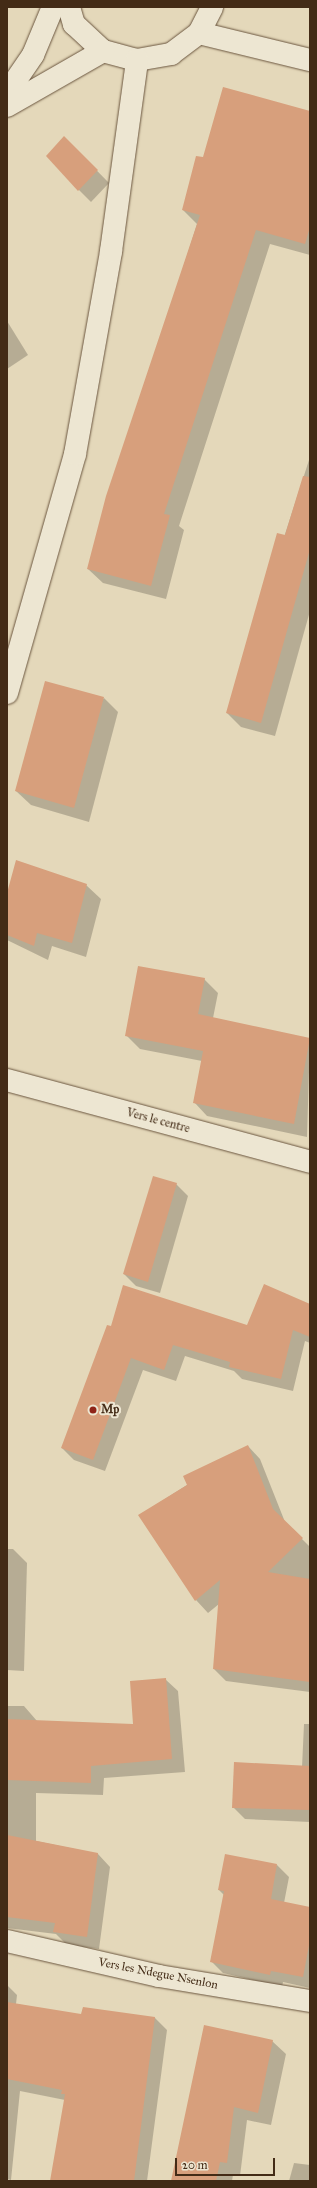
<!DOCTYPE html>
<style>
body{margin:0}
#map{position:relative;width:317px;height:2188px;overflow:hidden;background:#e4d8ba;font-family:"IM FELL Great Primer",serif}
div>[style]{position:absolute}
.shadow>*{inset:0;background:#0003}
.building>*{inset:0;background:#d79f7c}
.roads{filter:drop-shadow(0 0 1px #6b563f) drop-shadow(0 0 1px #6b563f)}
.street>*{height:22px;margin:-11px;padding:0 11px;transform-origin:11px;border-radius:11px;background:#ede6d2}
.dots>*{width:11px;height:11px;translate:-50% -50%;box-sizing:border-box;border:2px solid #ede6d2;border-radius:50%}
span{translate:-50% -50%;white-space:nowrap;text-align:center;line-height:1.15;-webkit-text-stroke:4px #ede6d2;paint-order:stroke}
.street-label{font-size:12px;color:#432b16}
.poi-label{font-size:12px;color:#432b16;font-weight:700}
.left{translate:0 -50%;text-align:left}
.frame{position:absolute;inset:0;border:8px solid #432b16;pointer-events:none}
.scale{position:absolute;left:175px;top:2158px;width:100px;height:18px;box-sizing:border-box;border:2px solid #432b16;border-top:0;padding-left:5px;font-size:12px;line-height:14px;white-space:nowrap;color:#432b16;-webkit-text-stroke:3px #ede6d2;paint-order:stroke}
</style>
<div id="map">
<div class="shadow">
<i style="clip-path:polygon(310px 112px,310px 255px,270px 244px,179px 526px,184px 530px,166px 599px,103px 583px,88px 569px,197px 224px,183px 210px,204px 159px)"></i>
<i style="clip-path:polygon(64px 137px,109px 183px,91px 202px,79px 190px)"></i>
<i style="clip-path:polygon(7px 321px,28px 355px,7px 369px)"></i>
<i style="clip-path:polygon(310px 457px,310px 611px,275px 736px,241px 727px,227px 713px)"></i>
<i style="clip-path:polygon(104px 698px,118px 712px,89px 822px,31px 805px,16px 791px)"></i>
<i style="clip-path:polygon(86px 885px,101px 899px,86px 957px,52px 946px,48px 960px,7px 940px,7px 897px)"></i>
<i style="clip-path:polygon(204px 979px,218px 993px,213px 1018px,310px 1039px,307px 1137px,207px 1116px,194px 1102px,202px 1061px,140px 1049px,127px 1036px)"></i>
<i style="clip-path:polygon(176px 1184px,188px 1196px,160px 1293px,136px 1286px,124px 1274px)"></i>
<i style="clip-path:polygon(310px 1305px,310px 1343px,305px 1341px,293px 1391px,242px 1379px,234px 1371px,185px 1356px,176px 1381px,143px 1370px,105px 1471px,74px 1460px,62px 1448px,108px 1326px,248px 1326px)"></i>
<i style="clip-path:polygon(248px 1446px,260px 1459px,285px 1522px,310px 1547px,310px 1692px,226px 1681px,214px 1669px,219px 1604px,208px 1613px,196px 1600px,140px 1515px)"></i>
<i style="clip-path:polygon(7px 1549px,13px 1549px,27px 1563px,24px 1671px,7px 1670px)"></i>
<i style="clip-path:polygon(165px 1679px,178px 1691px,185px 1772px,104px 1778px,103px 1795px,36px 1793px,36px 1841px,98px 1854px,110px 1867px,99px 1949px,67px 1945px,56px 1934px,7px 1928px,7px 1706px,24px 1706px,37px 1721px,135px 1725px)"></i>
<i style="clip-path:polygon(304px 1724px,310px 1724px,310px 1822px,245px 1819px,233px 1807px,302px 1767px)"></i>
<i style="clip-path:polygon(277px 1865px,289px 1877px,284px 1903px,310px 1908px,310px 1988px,283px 1982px,282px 1987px,223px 1973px,211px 1961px,224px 1895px,219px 1890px)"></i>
<i style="clip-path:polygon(7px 1985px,17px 1995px,16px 2004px,82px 2016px,83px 2008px,155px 2018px,167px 2030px,147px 2181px,52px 2181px,65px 2100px,20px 2091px,11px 2180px,7px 2179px)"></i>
<i style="clip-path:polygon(272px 2041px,286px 2054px,271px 2125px,247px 2120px,240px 2176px,233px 2175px,232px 2181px,172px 2181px)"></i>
<i style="clip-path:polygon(294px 2163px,310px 2165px,310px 2181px,289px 2181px)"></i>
</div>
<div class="building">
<i style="clip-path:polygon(223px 87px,310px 111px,310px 227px,305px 244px,256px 230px,164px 514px,170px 515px,151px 586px,87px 569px,106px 496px,200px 215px,182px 210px,196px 156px,203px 157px)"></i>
<i style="clip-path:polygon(64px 136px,98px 170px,78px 191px,46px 156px)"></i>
<i style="clip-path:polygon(303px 476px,310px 477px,310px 549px,261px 723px,226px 713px,277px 533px,285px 535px)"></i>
<i style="clip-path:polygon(45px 681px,104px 697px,74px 808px,15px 791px)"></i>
<i style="clip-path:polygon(16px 860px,87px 884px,72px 943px,37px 933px,34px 946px,7px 935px,7px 893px)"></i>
<i style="clip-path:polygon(138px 966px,205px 978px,198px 1014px,310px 1038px,294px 1124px,193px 1103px,203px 1051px,125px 1036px)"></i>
<i style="clip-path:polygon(153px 1176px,177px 1183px,148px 1282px,123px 1274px)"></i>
<i style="clip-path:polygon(264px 1284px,310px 1304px,310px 1337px,293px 1330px,281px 1379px,229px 1367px,230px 1362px,173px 1345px,164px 1370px,131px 1358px,93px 1460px,61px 1448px,107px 1325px,111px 1326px,123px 1285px,247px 1325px)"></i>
<i style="clip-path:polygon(248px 1445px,273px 1509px,303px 1538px,268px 1572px,310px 1579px,310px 1682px,213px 1669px,220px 1580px,195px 1601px,138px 1515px,187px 1485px,183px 1476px)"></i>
<i style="clip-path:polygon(166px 1678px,172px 1759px,91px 1766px,91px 1783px,7px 1780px,7px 1719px,133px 1724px,130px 1681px)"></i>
<i style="clip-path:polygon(234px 1762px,310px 1766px,310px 1810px,232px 1808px)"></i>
<i style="clip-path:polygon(7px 1835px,98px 1853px,87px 1937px,53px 1932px,55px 1923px,7px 1917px)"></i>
<i style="clip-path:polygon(225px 1854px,277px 1864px,271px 1899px,310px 1907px,310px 1940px,303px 1977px,271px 1971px,270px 1975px,210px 1962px,224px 1891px,218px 1890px)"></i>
<i style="clip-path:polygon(7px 2002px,81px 2014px,83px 2007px,155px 2017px,134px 2181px,50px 2181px,65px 2094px,61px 2094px,62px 2090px,7px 2079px)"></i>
<i style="clip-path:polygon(204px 2025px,273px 2040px,258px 2113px,234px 2107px,227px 2163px,220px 2162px,216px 2181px,171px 2181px)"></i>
</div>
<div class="roads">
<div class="street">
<i style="left:69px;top:7px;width:18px;rotate:74deg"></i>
<i style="left:74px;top:24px;width:40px;rotate:43deg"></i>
<i style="left:103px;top:51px;width:35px;rotate:15deg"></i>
<i style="left:137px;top:60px;width:35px;rotate:-10deg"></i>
<i style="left:171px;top:54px;width:35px;rotate:-37deg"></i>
<i style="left:199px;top:33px;width:29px;rotate:-63deg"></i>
<i style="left:199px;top:33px;width:114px;rotate:13.7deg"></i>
<i style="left:7px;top:93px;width:46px;rotate:-55.6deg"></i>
<i style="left:33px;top:55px;width:52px;rotate:-67.4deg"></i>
<i style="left:7px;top:106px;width:111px;rotate:-29.8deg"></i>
<i style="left:7px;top:693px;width:248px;rotate:-74.1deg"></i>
<i style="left:75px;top:454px;width:206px;rotate:-79.9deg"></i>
<i style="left:111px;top:251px;width:193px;rotate:-82.2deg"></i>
<i style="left:7px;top:1080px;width:314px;rotate:15.1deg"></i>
<i style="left:7px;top:1941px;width:156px;rotate:13deg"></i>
<i style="left:159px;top:1976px;width:153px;rotate:9.4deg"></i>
</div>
</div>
<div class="dots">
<i style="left:93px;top:1410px;background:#8f2418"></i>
</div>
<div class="street-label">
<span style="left:158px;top:1121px;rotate:15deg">Vers le centre</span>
<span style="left:158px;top:1974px;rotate:11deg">Vers les Ndegue Nsenlon</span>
</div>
<div class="poi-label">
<span class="left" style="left:101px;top:1410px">Mp</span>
</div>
<div class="frame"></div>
<div class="scale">20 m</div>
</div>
